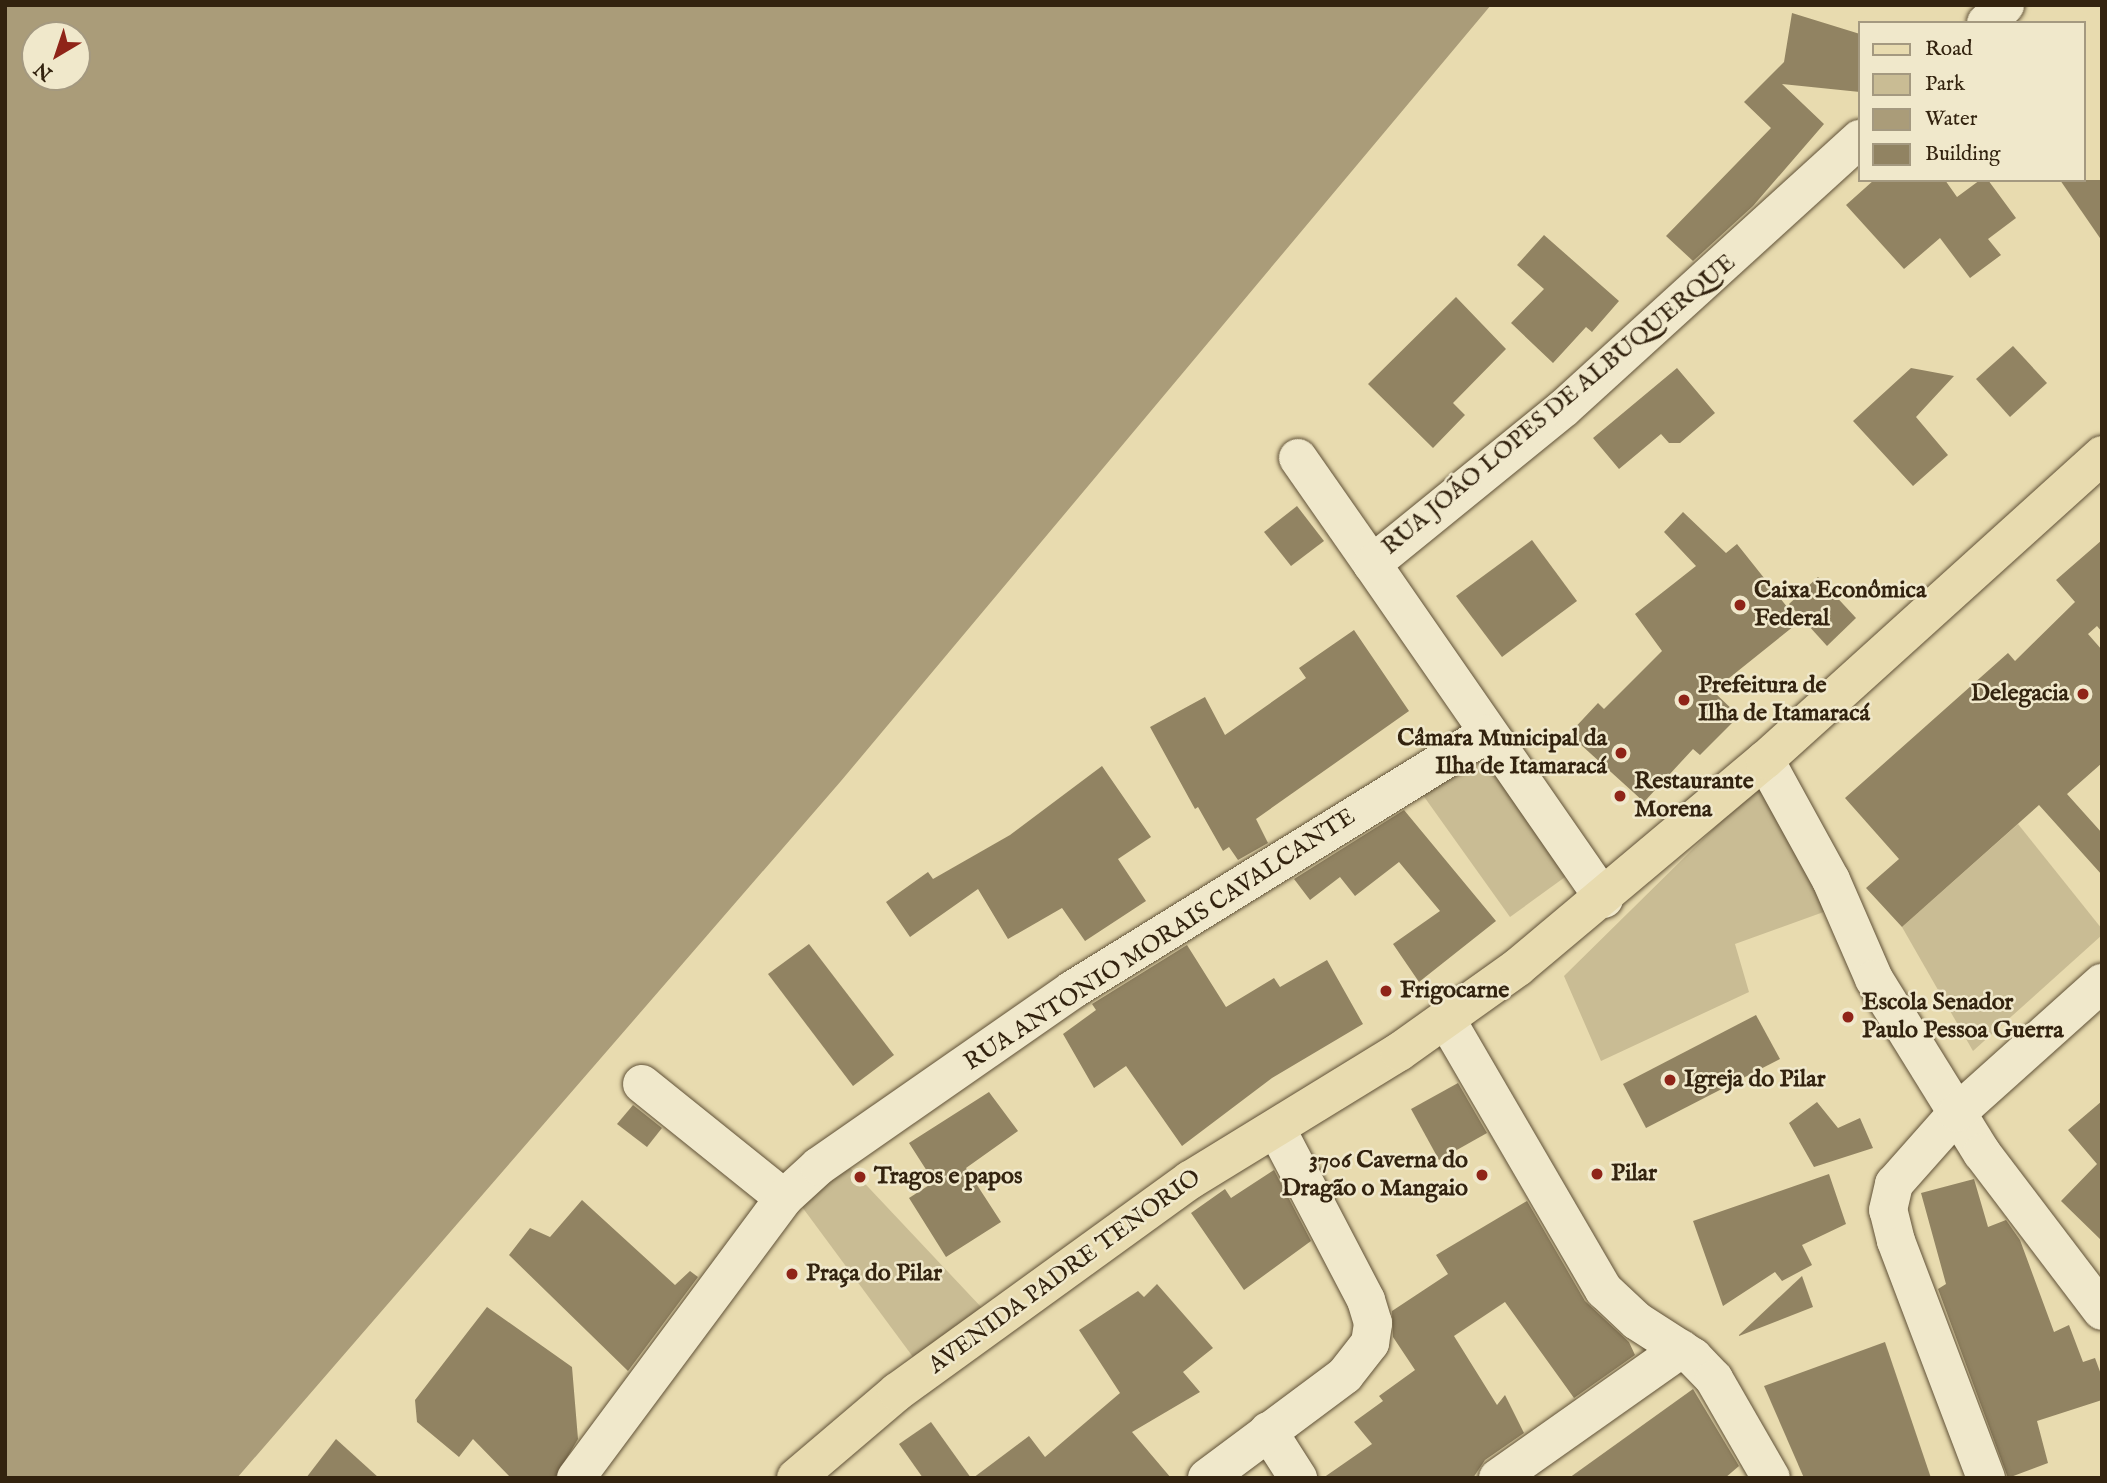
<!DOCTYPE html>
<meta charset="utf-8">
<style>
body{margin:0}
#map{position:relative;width:2107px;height:1483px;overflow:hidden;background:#e8dbaf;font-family:"IM FELL English",serif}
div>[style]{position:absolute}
.green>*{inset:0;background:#c9bc94}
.water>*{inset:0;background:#aa9c79}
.building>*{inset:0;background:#918362}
.roads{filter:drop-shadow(0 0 2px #605137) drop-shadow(0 0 2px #605137)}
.minor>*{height:38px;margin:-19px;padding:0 19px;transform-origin:19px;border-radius:19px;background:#f0e8cb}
.tertiary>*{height:38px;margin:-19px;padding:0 19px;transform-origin:19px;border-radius:19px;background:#f0e8cb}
.primary>*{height:38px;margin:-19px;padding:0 19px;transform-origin:19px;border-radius:19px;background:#e8dbaf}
.dots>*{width:19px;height:19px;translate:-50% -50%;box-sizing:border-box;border:4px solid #f0e8cb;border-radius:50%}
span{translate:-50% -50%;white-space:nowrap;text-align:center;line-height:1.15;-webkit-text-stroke:5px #f0e8cb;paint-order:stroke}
.street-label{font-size:24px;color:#33230f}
.poi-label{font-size:24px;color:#33230f;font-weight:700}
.left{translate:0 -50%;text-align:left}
.right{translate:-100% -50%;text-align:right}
.frame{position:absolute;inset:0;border:7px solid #33230f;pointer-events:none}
.legend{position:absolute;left:1858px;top:21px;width:228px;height:161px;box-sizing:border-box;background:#f0e8cb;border:2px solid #a49980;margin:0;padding:9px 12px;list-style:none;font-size:21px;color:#33230f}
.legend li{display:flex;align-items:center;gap:14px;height:35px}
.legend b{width:35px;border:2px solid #a49980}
.north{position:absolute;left:21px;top:21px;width:70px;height:70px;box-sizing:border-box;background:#f0e8cb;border:2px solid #a49980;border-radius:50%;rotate:219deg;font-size:19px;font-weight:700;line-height:28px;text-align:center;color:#33230f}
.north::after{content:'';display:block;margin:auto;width:24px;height:32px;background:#8f2418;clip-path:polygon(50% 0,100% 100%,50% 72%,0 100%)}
</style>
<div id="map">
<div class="green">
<i style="clip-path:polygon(1483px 747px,1572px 872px,1510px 917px,1420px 791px)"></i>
<i style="clip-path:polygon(1764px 779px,1843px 905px,1735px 944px,1749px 992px,1601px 1061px,1564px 976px)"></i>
<i style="clip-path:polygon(2018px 824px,2102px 929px,2102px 935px,1973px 1051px,1902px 927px)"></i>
<i style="clip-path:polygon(838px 1155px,982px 1308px,913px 1357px,791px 1192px)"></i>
</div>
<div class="water">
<i style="clip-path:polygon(evenodd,5px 5px,1491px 5px,841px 781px,237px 1478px,5px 1478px,5px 5px,35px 35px,77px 35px,77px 77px,35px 77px,35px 35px)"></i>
</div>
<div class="building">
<i style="clip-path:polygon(1792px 13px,1860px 34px,1860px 92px,1782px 84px,1824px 124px,1753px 206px,1693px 261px,1666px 236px,1771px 128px,1744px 102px,1784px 62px)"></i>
<i style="clip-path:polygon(1874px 180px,1945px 180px,1957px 197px,1980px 180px,1988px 180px,2016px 218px,1988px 239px,2001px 255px,1970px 278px,1940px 238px,1904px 269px,1846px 205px)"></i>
<i style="clip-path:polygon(2060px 180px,2102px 180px,2102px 241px)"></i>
<i style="clip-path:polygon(1544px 235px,1619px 301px,1592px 332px,1586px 327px,1553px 363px,1511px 323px,1544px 289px,1517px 265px)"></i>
<i style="clip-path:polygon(1456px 297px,1506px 349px,1453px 403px,1465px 415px,1433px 448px,1368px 384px)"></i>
<i style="clip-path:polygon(2013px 346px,2047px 383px,2010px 417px,1976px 379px)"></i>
<i style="clip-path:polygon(1677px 368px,1715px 413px,1680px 443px,1669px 443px,1661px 434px,1619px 469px,1593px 438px)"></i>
<i style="clip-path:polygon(1911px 368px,1954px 376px,1916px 417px,1948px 455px,1913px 486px,1853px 421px)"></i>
<i style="clip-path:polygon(1297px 506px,1324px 541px,1291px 566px,1264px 532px)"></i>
<i style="clip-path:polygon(1683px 512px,1726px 553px,1737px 544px,1799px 622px,1713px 691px,1739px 716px,1700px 755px,1693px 749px,1644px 802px,1569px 734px,1598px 703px,1604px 709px,1662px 651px,1635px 614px,1696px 566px,1664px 532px)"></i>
<i style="clip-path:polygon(1532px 540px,1577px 601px,1502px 657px,1456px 596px)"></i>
<i style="clip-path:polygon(2102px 540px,2102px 632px,2097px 626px,2088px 634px,2102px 650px,2102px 763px,2067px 794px,2102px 833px,2102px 875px,2039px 805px,1902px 927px,1866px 888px,1899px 859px,1845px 798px,2008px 653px,2015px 661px,2075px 602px,2056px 580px)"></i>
<i style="clip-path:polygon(1818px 577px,1856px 618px,1827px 646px,1789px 604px)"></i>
<i style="clip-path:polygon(1354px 630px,1409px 711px,1256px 819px,1268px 843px,1238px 860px,1229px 847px,1223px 851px,1198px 807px,1195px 809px,1150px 727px,1205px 697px,1225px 735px,1306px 678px,1299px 668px)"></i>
<i style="clip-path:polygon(1102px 766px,1151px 837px,1118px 859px,1146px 901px,1085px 941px,1062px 908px,1008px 939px,978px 889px,910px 937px,886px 902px,928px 872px,933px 879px,1010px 835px)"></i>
<i style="clip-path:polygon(1404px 810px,1496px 921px,1419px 982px,1393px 944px,1440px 911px,1399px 862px,1355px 896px,1340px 877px,1310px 900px,1294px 879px)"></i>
<i style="clip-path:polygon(809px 944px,894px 1055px,853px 1086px,768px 974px)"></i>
<i style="clip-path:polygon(1187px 945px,1226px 1007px,1274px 978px,1280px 987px,1327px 960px,1363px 1024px,1272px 1078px,1182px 1146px,1126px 1066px,1094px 1088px,1063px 1034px,1096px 1010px,1092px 1004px)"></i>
<i style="clip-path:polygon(1756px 1015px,1780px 1059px,1646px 1128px,1623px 1084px)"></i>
<i style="clip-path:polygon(1458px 1083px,1487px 1133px,1439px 1160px,1411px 1109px)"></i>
<i style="clip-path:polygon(989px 1092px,1018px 1131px,966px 1168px,1001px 1222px,946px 1257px,909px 1198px,934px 1182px,909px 1143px)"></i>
<i style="clip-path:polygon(2102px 1101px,2102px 1241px,2061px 1201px,2097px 1164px,2068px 1130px)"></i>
<i style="clip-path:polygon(1817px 1102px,1838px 1128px,1860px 1118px,1873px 1148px,1814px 1167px,1789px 1123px)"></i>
<i style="clip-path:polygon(633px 1105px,662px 1128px,647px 1147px,617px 1124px)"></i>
<i style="clip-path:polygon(1274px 1170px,1311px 1241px,1244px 1290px,1191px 1213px,1225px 1189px,1231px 1198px)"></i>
<i style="clip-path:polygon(1829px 1174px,1846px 1224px,1802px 1245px,1812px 1265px,1782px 1281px,1775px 1272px,1723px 1306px,1693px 1221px)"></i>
<i style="clip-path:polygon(1974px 1179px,1988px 1227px,2006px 1220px,2020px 1240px,2054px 1332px,2069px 1325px,2083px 1362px,2095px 1358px,2102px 1377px,2102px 1400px,2037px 1421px,2048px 1463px,2008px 1478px,1938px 1289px,1946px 1284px,1921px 1193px)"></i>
<i style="clip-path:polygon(582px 1200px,675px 1285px,690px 1271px,698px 1277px,628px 1371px,509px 1255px,530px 1228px,550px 1237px)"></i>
<i style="clip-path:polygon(1527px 1201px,1585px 1301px,1629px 1342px,1635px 1355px,1574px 1398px,1505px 1302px,1454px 1336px,1497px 1405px,1505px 1395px,1524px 1433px,1485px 1460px,1473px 1478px,1323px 1478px,1372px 1444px,1354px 1422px,1383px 1401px,1379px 1396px,1415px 1370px,1393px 1337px,1392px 1311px,1448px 1274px,1436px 1255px)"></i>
<i style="clip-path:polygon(1802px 1276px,1813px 1307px,1739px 1336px,1739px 1335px)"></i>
<i style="clip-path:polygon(1157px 1284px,1213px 1348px,1183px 1372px,1200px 1392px,1132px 1432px,1171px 1478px,973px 1478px,1029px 1436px,1045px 1457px,1120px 1393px,1079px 1330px,1138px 1291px,1144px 1297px)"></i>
<i style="clip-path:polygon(487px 1307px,572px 1367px,578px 1439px,555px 1478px,511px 1478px,473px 1439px,459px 1457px,417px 1422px,415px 1400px)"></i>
<i style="clip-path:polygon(1885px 1342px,1931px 1478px,1804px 1478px,1764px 1386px)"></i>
<i style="clip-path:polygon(1693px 1389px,1739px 1466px,1725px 1478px,1569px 1478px)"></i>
<i style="clip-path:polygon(931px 1422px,971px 1478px,923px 1478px,899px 1444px)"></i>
<i style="clip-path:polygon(336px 1439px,379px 1478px,306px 1478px)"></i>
</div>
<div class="roads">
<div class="minor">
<i style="left:1986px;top:23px;width:26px;rotate:-43deg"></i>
<i style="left:1298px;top:458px;width:129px;rotate:55.1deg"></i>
<i style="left:1765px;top:760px;width:137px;rotate:61.2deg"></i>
<i style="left:1831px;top:880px;width:108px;rotate:66.5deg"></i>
<i style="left:1874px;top:979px;width:205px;rotate:58.2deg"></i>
<i style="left:1982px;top:1153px;width:198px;rotate:52.8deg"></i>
<i style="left:1604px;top:899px;width:407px;rotate:-124.7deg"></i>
<i style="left:1372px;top:564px;width:247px;rotate:-39.1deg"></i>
<i style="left:1564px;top:408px;width:400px;rotate:-42.3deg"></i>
<i style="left:642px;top:1084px;width:182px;rotate:38.8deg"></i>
<i style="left:1268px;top:1431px;width:56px;rotate:57.4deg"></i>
<i style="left:576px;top:1478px;width:349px;rotate:-53.4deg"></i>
<i style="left:784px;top:1198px;width:47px;rotate:-42.4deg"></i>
<i style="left:819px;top:1166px;width:308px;rotate:-34.8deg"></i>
<i style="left:1072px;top:990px;width:487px;rotate:-31.7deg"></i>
<i style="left:1207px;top:1478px;width:172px;rotate:-36.7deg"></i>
<i style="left:1345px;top:1375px;width:41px;rotate:-52deg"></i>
<i style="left:1370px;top:1343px;width:20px;rotate:-81deg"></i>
<i style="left:1373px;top:1323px;width:24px;rotate:-107deg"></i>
<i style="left:1366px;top:1300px;width:194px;rotate:-117.6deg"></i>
<i style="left:1498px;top:1478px;width:224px;rotate:-35.2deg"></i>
<i style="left:1986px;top:1478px;width:254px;rotate:-110.8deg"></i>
<i style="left:1896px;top:1241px;width:32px;rotate:-104deg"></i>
<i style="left:1888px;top:1210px;width:27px;rotate:-77deg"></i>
<i style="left:1894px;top:1184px;width:95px;rotate:-48.4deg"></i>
<i style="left:1957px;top:1113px;width:195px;rotate:-41.9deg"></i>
</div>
<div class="tertiary">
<i style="left:1446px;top:1019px;width:314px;rotate:59.8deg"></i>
<i style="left:1604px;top:1290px;width:45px;rotate:43.2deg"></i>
<i style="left:1637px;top:1321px;width:67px;rotate:32.7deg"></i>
<i style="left:1693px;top:1357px;width:30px;rotate:46deg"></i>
<i style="left:1714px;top:1379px;width:114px;rotate:60.1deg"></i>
</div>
<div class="primary">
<i style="left:796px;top:1478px;width:133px;rotate:-40.4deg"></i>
<i style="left:897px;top:1392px;width:362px;rotate:-35.9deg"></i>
<i style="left:1190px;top:1180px;width:245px;rotate:-31.5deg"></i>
<i style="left:1399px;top:1052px;width:146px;rotate:-35.5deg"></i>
<i style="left:1518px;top:967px;width:322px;rotate:-40deg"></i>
<i style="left:1765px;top:760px;width:455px;rotate:-42.1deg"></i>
</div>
</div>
<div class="dots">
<i style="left:1740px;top:605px;background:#8f2418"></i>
<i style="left:2083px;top:694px;background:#8f2418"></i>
<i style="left:1684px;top:700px;background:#8f2418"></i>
<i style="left:1621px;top:753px;background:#8f2418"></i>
<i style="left:1620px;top:796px;background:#8f2418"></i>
<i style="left:1386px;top:991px;background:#8f2418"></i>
<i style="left:1848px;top:1017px;background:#8f2418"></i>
<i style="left:1670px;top:1080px;background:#8f2418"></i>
<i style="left:1597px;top:1174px;background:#8f2418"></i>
<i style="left:1482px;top:1175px;background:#8f2418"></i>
<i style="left:860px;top:1177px;background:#8f2418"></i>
<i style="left:792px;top:1274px;background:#8f2418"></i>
</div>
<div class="street-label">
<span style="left:1559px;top:405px;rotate:-40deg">RUA JOÃO LOPES DE ALBUQUERQUE</span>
<span style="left:1160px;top:940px;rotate:-33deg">RUA ANTONIO MORAIS CAVALCANTE</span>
<span style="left:1065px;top:1272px;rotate:-36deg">AVENIDA PADRE TENORIO</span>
</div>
<div class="poi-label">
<span class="left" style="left:1754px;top:605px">Caixa Econômica<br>Federal</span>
<span class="left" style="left:1698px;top:700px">Prefeitura de<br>Ilha de Itamaracá</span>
<span class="right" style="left:2069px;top:694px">Delegacia</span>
<span class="right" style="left:1607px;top:753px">Câmara Municipal da<br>Ilha de Itamaracá</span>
<span class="left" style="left:1634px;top:796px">Restaurante<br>Morena</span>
<span class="left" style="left:1400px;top:991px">Frigocarne</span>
<span class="left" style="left:1862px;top:1017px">Escola Senador<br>Paulo Pessoa Guerra</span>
<span class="left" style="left:1684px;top:1080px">Igreja do Pilar</span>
<span class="right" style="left:1468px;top:1175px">3706 Caverna do<br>Dragão o Mangaio</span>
<span class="left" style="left:1611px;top:1174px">Pilar</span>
<span class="left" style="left:874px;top:1177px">Tragos e papos</span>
<span class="left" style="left:806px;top:1274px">Praça do Pilar</span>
</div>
<div class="frame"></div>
<ul class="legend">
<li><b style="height:9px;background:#e8dbaf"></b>Road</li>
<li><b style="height:19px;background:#c9bc94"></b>Park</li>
<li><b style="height:19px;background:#aa9c79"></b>Water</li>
<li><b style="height:19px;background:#918362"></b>Building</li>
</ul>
<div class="north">N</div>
</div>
